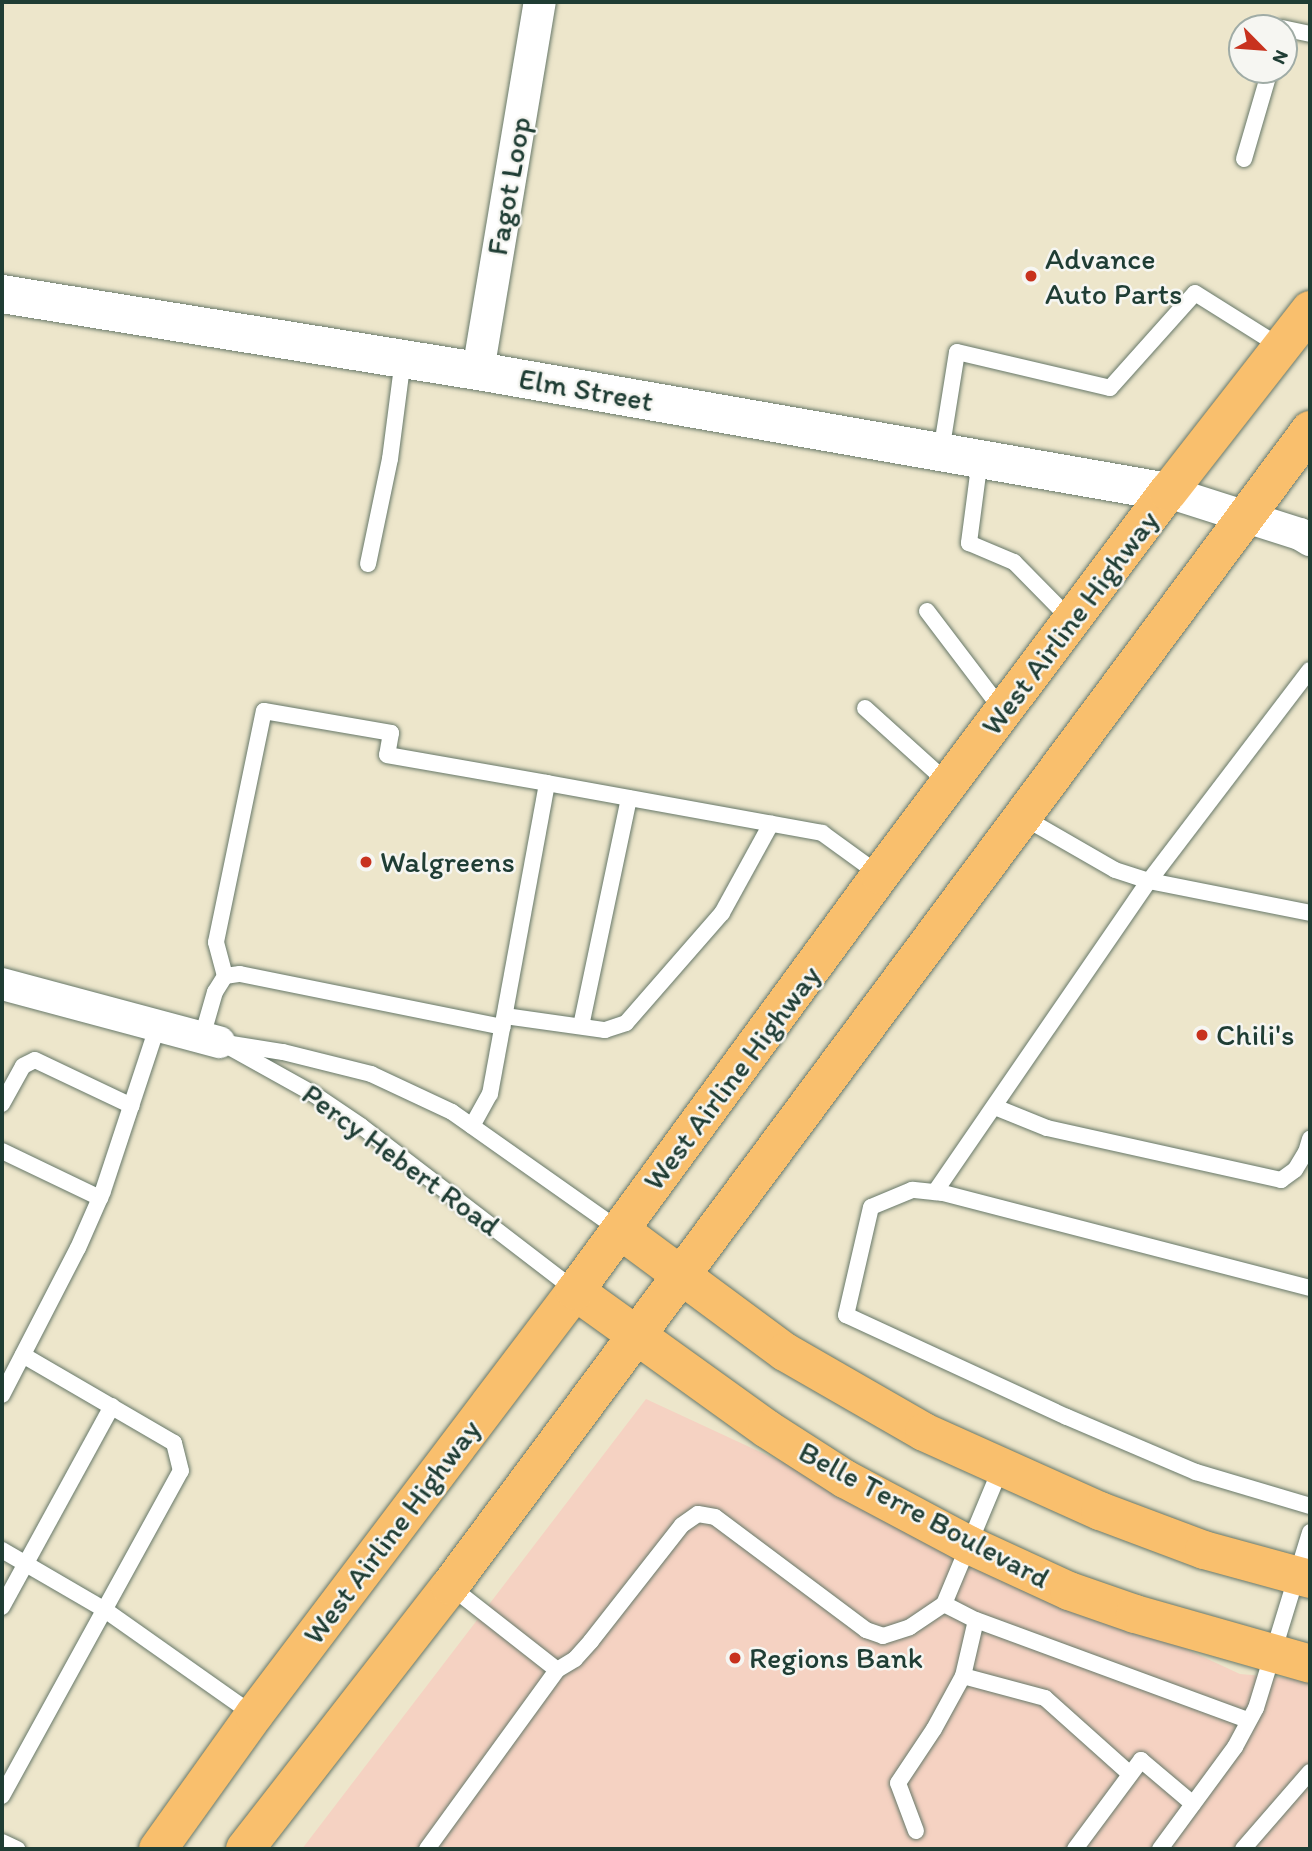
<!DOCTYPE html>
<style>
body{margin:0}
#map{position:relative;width:1312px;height:1851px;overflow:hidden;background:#ede6cb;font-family:Itim,sans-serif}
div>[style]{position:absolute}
.built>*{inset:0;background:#f5d2c2}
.roads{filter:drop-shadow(0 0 2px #677869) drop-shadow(0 0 2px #677869)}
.service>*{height:16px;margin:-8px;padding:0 8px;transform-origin:8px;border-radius:8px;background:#fff}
.minor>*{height:32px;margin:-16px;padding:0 16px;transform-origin:16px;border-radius:16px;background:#fff}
.tertiary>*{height:38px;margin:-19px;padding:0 19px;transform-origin:19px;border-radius:19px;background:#fff}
.trunk>*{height:38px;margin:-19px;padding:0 19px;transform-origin:19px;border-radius:19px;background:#f9bf6d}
.dots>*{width:19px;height:19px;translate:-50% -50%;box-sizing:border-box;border:4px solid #f6f6f2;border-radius:50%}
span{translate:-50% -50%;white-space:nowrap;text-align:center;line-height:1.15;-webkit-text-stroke:5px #f6f6f2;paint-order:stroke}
.street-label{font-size:30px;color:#1f3d34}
.poi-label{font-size:30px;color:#1f3d34}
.left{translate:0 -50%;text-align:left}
.frame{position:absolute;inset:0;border:4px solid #1f3d34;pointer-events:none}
.north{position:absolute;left:1228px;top:14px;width:70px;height:70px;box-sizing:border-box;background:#f6f6f2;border:2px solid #a0aca6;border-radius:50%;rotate:115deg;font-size:19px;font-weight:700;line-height:28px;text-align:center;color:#1f3d34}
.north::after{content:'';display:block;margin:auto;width:24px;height:32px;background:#c8321e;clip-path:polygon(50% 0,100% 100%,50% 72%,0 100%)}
</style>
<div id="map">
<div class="built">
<i style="clip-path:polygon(646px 1399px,1240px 1674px,1310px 1680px,1310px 1849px,302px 1849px)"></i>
</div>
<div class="roads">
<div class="service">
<i style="left:1282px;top:28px;width:29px;rotate:12deg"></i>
<i style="left:1244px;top:159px;width:93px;rotate:-73.7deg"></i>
<i style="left:941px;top:452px;width:101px;rotate:-80.9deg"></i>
<i style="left:957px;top:352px;width:157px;rotate:13.2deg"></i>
<i style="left:1110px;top:388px;width:127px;rotate:-48.2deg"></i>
<i style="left:1195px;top:293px;width:102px;rotate:32.1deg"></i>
<i style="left:980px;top:459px;width:85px;rotate:97.5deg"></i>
<i style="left:969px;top:543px;width:49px;rotate:22.9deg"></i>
<i style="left:1014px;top:562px;width:83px;rotate:45.5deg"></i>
<i style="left:368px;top:564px;width:107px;rotate:-78.2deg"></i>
<i style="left:390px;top:459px;width:101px;rotate:-82.6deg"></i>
<i style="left:927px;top:611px;width:126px;rotate:52.8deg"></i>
<i style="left:865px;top:708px;width:113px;rotate:42.1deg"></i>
<i style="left:1023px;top:817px;width:106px;rotate:29.9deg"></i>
<i style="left:1115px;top:870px;width:36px;rotate:18deg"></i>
<i style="left:1149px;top:881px;width:164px;rotate:11.2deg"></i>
<i style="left:225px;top:976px;width:35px;rotate:-105deg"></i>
<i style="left:216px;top:942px;width:236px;rotate:-78.3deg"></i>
<i style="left:264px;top:711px;width:129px;rotate:9.8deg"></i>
<i style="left:391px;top:733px;width:22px;rotate:100deg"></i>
<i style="left:387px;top:755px;width:162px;rotate:9.9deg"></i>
<i style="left:505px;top:1016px;width:101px;rotate:8deg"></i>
<i style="left:605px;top:1030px;width:22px;rotate:-18deg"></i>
<i style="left:626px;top:1023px;width:146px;rotate:-48.9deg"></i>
<i style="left:722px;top:913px;width:102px;rotate:-61.2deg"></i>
<i style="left:581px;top:1026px;width:233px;rotate:-78.1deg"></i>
<i style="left:202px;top:1037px;width:47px;rotate:-73.9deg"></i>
<i style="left:215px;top:992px;width:19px;rotate:-58deg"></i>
<i style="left:225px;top:976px;width:15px;rotate:-8deg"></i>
<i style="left:240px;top:974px;width:268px;rotate:11.4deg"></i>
<i style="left:219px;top:1042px;width:65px;rotate:8.9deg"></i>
<i style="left:283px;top:1052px;width:91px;rotate:14deg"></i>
<i style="left:371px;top:1074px;width:89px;rotate:25.1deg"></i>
<i style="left:452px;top:1112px;width:204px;rotate:35.2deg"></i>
<i style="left:231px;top:1048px;width:93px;rotate:29.1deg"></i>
<i style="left:312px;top:1093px;width:59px;rotate:34deg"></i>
<i style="left:361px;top:1126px;width:270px;rotate:37.5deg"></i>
<i style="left:2px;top:1104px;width:43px;rotate:-61.1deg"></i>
<i style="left:23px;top:1066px;width:13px;rotate:-27deg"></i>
<i style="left:35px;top:1060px;width:107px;rotate:25.4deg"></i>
<i style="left:995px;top:1107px;width:56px;rotate:22deg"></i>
<i style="left:1047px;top:1128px;width:240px;rotate:12.5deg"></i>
<i style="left:1281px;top:1180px;width:17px;rotate:-36deg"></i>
<i style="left:1295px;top:1170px;width:21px;rotate:-59deg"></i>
<i style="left:1306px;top:1152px;width:14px;rotate:-73deg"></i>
<i style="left:472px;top:1126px;width:37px;rotate:-61deg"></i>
<i style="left:490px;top:1094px;width:316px;rotate:-79.6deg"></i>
<i style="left:547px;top:783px;width:280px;rotate:10.3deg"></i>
<i style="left:822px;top:833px;width:72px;rotate:35.9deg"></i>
<i style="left:2px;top:1151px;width:109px;rotate:25.6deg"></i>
<i style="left:935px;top:1192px;width:378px;rotate:-55.5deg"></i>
<i style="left:1149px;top:881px;width:265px;rotate:-52.7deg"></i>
<i style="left:1310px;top:1288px;width:379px;rotate:-165.5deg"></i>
<i style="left:943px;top:1193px;width:31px;rotate:-174deg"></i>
<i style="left:912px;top:1190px;width:44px;rotate:157.5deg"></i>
<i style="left:871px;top:1207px;width:111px;rotate:103deg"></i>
<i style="left:846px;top:1315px;width:243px;rotate:24.8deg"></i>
<i style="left:1067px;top:1417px;width:140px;rotate:23.1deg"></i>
<i style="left:1196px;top:1472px;width:119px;rotate:16.6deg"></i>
<i style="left:2px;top:1395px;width:165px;rotate:-62.7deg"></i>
<i style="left:78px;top:1248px;width:62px;rotate:-66.3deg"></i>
<i style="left:103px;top:1191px;width:175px;rotate:-71.7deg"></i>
<i style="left:2px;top:1550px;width:119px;rotate:30.2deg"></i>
<i style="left:105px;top:1610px;width:182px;rotate:35.2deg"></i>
<i style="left:450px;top:1586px;width:136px;rotate:38.1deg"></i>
<i style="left:944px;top:1604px;width:36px;rotate:27deg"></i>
<i style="left:976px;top:1620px;width:290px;rotate:20.2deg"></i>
<i style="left:2px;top:1607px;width:229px;rotate:-61.3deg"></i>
<i style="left:963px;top:1676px;width:85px;rotate:15deg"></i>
<i style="left:1045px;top:1698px;width:114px;rotate:41.8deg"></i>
<i style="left:2px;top:1796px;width:371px;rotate:-61.2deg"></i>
<i style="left:181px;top:1471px;width:29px;rotate:-104deg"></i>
<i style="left:174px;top:1443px;width:175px;rotate:-149.8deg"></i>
<i style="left:916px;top:1831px;width:51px;rotate:-110.6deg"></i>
<i style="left:898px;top:1783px;width:65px;rotate:-56.3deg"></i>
<i style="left:934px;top:1729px;width:60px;rotate:-61.3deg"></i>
<i style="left:963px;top:1676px;width:57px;rotate:-76.9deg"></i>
<i style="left:2px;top:1842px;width:17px;rotate:25deg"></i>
<i style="left:427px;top:1849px;width:221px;rotate:-54deg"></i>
<i style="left:557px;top:1670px;width:21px;rotate:-31deg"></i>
<i style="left:575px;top:1659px;width:24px;rotate:-48deg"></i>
<i style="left:591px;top:1641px;width:147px;rotate:-51.9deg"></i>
<i style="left:682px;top:1525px;width:19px;rotate:-35deg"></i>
<i style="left:698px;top:1514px;width:17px;rotate:10deg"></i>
<i style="left:715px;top:1517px;width:189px;rotate:36.8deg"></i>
<i style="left:866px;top:1630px;width:18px;rotate:19deg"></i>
<i style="left:883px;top:1636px;width:28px;rotate:-18deg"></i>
<i style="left:910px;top:1627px;width:41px;rotate:-34.1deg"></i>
<i style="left:944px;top:1604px;width:147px;rotate:-67.3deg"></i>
<i style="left:1075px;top:1849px;width:111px;rotate:-53.4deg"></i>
<i style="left:1141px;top:1760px;width:68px;rotate:40.2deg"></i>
<i style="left:1160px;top:1849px;width:127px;rotate:-53.7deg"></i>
<i style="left:1235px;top:1747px;width:44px;rotate:-61.7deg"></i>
<i style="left:1256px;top:1708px;width:184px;rotate:-72.9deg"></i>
<i style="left:1243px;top:1849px;width:102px;rotate:-49deg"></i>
</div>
<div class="minor">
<i style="left:478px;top:371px;width:374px;rotate:-80.5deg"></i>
<i style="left:1168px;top:492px;width:139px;rotate:17.7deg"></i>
<i style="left:1300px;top:534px;width:12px;rotate:31deg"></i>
<i style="left:2px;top:984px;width:225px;rotate:15deg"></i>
</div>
<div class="tertiary">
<i style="left:2px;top:294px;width:482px;rotate:9.2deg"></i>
<i style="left:478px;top:371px;width:701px;rotate:9.95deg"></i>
</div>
<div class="trunk">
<i style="left:620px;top:1230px;width:205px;rotate:36.5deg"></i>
<i style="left:785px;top:1352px;width:160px;rotate:29.9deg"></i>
<i style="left:924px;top:1432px;width:193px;rotate:24.2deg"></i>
<i style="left:1100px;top:1511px;width:111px;rotate:20.6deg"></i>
<i style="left:1204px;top:1550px;width:110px;rotate:15.3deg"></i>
<i style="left:575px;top:1291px;width:236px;rotate:35.7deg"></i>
<i style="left:767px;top:1429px;width:93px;rotate:32.7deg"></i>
<i style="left:845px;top:1479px;width:140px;rotate:28deg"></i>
<i style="left:969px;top:1545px;width:110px;rotate:24.7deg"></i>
<i style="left:1069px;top:1591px;width:70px;rotate:19.2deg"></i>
<i style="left:1135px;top:1614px;width:182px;rotate:15.9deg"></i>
<i style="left:158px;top:1849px;width:165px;rotate:-54.4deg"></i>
<i style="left:254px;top:1715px;width:532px;rotate:-52.87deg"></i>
<i style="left:575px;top:1291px;width:516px;rotate:-53.75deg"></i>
<i style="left:880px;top:875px;width:479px;rotate:-53.1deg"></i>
<i style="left:1168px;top:492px;width:231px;rotate:-52deg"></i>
<i style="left:245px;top:1849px;width:333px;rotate:-52.1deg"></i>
<i style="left:450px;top:1586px;width:1441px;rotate:-53.35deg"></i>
</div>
</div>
<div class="dots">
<i style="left:1031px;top:276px;background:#c8321e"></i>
<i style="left:366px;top:862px;background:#c8321e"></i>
<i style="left:1202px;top:1035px;background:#c8321e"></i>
<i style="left:735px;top:1658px;background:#c8321e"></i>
</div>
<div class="street-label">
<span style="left:509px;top:186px;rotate:-80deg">Fagot Loop</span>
<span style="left:586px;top:390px;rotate:10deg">Elm Street</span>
<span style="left:1070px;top:623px;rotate:-53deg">West Airline Highway</span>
<span style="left:732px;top:1078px;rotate:-53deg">West Airline Highway</span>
<span style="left:401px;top:1160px;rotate:36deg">Percy Hebert Road</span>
<span style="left:924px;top:1515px;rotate:28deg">Belle Terre Boulevard</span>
<span style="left:392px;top:1532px;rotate:-53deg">West Airline Highway</span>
</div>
<div class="poi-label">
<span class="left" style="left:1045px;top:276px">Advance<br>Auto Parts</span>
<span class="left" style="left:380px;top:862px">Walgreens</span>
<span class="left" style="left:1216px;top:1035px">Chili's</span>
<span class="left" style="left:749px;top:1658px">Regions Bank</span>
</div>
<div class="frame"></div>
<div class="north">N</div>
</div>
